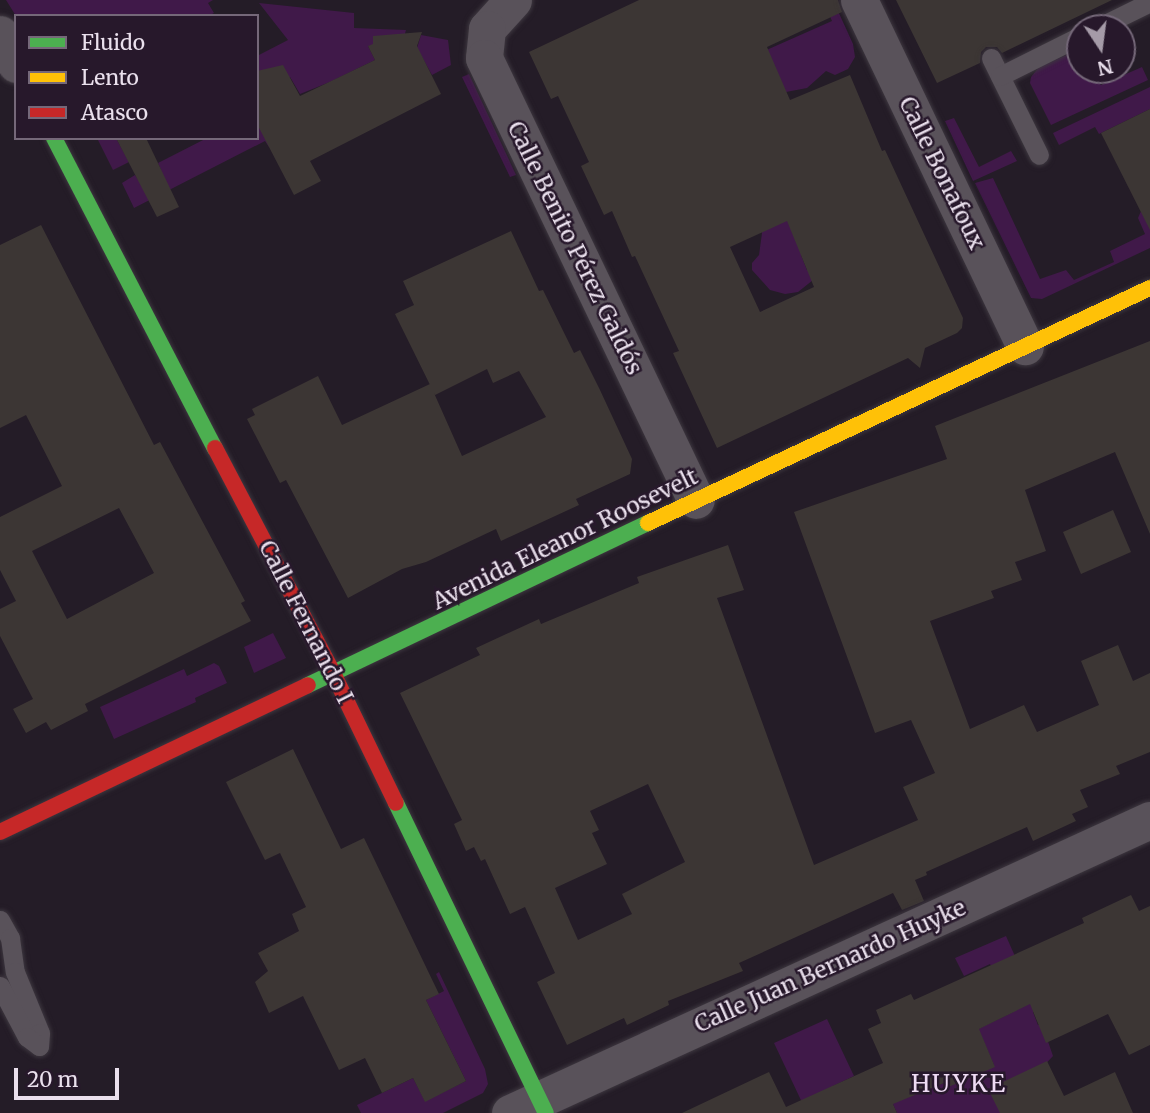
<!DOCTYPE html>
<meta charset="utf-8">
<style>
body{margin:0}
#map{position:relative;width:1150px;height:1113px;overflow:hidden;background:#241c27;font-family:Merriweather,serif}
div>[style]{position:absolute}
.green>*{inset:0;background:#401949}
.building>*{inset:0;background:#3c3634}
.roads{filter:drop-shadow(0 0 2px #3d373f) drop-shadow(0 0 2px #3d373f)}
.lane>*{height:19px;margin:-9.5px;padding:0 9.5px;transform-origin:9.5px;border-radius:9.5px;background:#59525a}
.street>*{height:37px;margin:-18.5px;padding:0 18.5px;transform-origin:18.5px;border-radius:18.5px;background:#59525a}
.fast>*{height:16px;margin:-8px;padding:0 8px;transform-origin:8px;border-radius:8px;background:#4caf50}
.slow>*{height:16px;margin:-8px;padding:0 8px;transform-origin:8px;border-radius:8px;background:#ffc107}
.jam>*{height:16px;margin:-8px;padding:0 8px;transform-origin:8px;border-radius:8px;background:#c62828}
span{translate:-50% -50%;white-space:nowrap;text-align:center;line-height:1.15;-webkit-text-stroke:5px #27182b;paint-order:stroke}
.street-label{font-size:23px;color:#eae0ed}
.neighbourhood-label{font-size:24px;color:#efdbf4;letter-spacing:2px}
.legend{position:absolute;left:14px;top:14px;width:245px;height:126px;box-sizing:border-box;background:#27182b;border:2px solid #756879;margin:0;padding:9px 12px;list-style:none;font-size:21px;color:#eae0ed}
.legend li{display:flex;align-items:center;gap:14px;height:35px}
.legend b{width:35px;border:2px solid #756879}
.north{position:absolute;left:1066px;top:14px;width:70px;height:70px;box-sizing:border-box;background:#27182b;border:2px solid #756879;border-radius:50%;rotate:167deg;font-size:19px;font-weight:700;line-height:28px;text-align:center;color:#eae0ed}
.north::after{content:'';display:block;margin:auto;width:24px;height:32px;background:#a59ba8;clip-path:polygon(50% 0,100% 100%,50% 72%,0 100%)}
.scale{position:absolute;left:14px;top:1068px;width:105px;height:32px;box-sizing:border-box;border:4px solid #eae0ed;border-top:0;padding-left:9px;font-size:21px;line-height:24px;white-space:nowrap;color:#eae0ed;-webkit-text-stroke:5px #27182b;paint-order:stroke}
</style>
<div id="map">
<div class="green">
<i style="clip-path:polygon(6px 0,213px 0,208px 3px,214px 13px,208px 16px,16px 16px)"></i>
<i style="clip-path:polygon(823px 0,833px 0,853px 44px,855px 57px,848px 69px,835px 75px,826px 71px,807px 88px,786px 92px,762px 52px,832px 21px)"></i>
<i style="clip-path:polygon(259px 3px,354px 13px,354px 28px,406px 30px,402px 44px,368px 46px,375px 60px,330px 82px,300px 94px,290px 77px,272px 86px,297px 133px,269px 147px,265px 141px,134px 208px,122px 183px,135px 175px,139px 181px,161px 170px,158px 163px,207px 138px,257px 138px,257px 56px,288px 40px)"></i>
<i style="clip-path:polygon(421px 35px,448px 40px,451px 65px,432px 75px,417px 48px)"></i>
<i style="clip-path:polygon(1080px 49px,1080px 70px,1092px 70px,1101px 85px,1142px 67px,1148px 80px,1051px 125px,1030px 83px,1031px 77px,1039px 67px)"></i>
<i style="clip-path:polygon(469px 74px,516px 175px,510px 177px,462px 77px)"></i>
<i style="clip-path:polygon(1150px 87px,1150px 109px,1099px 134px,1095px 127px,1059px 145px,1053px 133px)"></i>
<i style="clip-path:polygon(954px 118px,979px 167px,1011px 151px,1017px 161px,973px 181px,945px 121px)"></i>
<i style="clip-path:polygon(97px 138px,116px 138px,129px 162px,113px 170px)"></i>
<i style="clip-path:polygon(773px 175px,813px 243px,801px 255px,807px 270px,815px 267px,813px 280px,798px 292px,785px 294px,770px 290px,752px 270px,752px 263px,759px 255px,762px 233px,742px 189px)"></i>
<i style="clip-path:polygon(993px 178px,1040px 279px,1066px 270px,1074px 280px,1114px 262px,1110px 251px,1145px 234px,1138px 218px,1141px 211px,1150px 207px,1150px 248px,1042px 299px,1031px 298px,975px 183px)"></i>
<i style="clip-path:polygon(273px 633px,286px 658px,254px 673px,244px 647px)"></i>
<i style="clip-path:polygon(214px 663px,219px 666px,227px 683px,195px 698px,196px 702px,114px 739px,100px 707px,184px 669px,187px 676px)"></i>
<i style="clip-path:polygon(1006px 936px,1039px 1010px,1033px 1012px,1038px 1025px,1042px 1024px,1053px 1056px,1000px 1113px,897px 1113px,892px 1102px,944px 1083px,946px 1087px,994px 1065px,978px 1029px,1013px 1012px,990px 964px,964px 976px,955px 958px)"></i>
<i style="clip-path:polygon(439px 972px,485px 1069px,488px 1084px,483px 1093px,443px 1113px,361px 1113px,357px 1105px,413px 1078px,425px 1101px,466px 1081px,426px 1000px,444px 991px,436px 974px)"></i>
<i style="clip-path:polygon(827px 1019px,854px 1076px,833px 1086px,807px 1113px,774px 1043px)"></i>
</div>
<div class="building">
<i style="clip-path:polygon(evenodd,639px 0,838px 0,842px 12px,767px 47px,790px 100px,850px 75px,882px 151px,885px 150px,963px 318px,962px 328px,957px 333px,925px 348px,920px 368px,908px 358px,717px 448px,673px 353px,679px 351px,635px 256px,632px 257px,612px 211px,604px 215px,581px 166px,589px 162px,558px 96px,551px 99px,529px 52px,639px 0,787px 221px,814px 287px,760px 312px,730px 247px,787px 221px)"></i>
<i style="clip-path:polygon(896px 0,1112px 0,1002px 53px,997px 47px,986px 47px,981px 52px,980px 63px,937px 83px)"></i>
<i style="clip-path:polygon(422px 32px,417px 46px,441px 94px,310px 161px,321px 181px,294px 195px,257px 124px,257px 71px,283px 65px,300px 96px,375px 60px,368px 46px,373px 44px,373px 36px)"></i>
<i style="clip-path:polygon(1150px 109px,1150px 230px,1101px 133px)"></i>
<i style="clip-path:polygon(116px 138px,146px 138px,179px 207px,157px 217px)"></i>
<i style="clip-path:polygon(evenodd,41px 225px,154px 445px,160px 442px,245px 601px,241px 603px,251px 621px,85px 704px,88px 711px,51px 730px,46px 722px,26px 733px,13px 709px,33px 699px,0 636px,0 609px,16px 601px,0 570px,0 517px,62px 486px,26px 415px,0 428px,0 245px,41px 225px,119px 508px,154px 573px,67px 619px,32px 551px,119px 508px)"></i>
<i style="clip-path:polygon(511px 231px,539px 291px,543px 290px,574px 353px,580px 350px,600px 390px,632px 459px,630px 474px,576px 499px,579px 505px,501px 541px,496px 529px,426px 562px,402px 569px,348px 598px,286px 480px,280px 483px,247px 419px,255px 415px,252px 409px,318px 376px,342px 425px,430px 384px,462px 456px,546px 417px,519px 371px,493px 383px,487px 369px,435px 395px,395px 314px,414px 305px,403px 281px)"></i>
<i style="clip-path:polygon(evenodd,1150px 341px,1150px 534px,1115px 452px,1025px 490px,1046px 551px,1015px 562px,1022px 580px,991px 591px,994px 598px,930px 621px,970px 729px,1024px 705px,1037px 732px,1099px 705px,1081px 661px,1118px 645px,1133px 681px,1150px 673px,1150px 752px,1116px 766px,1120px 774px,1080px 790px,1088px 807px,1072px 814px,1076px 821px,1033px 841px,1027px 827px,926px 872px,927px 875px,915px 880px,924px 901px,902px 910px,893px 893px,739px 963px,743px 971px,668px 1001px,669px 1005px,627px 1025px,624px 1018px,567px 1045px,537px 982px,555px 973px,525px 907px,510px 914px,485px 859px,481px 861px,474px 847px,466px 851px,454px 824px,462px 820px,400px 693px,480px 655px,476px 648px,539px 619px,541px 624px,639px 583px,637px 577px,728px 545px,744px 590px,717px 598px,814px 865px,918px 820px,903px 787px,935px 773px,911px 720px,875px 733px,794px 512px,947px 459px,935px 426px,1150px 341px,648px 784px,685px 862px,622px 894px,632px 914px,578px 940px,555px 888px,607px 864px,592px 833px,599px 830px,590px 811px,648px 784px)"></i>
<i style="clip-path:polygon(1113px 510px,1131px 552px,1081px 574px,1063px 532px)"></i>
<i style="clip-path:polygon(293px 749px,341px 849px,364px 838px,439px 994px,426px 1000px,466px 1081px,425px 1102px,413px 1078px,382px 1093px,365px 1058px,339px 1070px,303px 996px,269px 1013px,255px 982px,268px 971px,258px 953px,299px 931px,292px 914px,306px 907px,280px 853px,265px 860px,226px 782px)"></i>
<i style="clip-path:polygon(1131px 895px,1139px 911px,1150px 906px,1150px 1045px,1129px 1055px,1108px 1014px,1046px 1043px,1030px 1004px,979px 1029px,995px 1067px,946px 1088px,944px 1083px,893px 1104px,897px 1113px,682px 1113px,769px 1072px,786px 1107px,883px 1063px,868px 1029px,881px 1023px,876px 1010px,911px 994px,914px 1000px,1084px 923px,1082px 918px)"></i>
<i style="clip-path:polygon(1047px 1061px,1064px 1096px,1115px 1072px,1133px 1113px,1000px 1113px,988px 1089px)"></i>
</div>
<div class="roads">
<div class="lane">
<i style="left:1097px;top:28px;width:59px;rotate:-26.1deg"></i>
<i style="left:991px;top:58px;width:108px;rotate:63.7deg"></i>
<i style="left:1000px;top:76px;width:89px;rotate:-26.6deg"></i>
<i style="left:0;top:920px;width:21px;rotate:61deg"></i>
<i style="left:10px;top:938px;width:34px;rotate:82deg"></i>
<i style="left:15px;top:972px;width:66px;rotate:67.7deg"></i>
<i style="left:40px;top:1033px;width:13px;rotate:94deg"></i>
<i style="left:0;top:986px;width:58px;rotate:62.1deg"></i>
<i style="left:27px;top:1037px;width:15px;rotate:37deg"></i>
</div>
<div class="street">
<i style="left:513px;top:0;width:39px;rotate:132deg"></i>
<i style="left:487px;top:29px;width:29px;rotate:96deg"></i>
<i style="left:484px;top:58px;width:490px;rotate:64.4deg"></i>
<i style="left:859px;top:0;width:384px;rotate:64.4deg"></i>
<i style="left:0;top:34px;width:34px;rotate:62deg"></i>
<i style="left:510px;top:1113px;width:704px;rotate:-24.6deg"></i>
</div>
<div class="fast">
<i style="left:54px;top:138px;width:349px;rotate:62.6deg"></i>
<i style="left:308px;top:685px;width:377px;rotate:-25.5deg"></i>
<i style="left:396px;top:803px;width:344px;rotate:64.2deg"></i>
</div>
<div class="slow">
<i style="left:648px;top:523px;width:554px;rotate:-25.09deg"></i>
</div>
<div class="jam">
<i style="left:215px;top:448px;width:256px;rotate:62.3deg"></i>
<i style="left:334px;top:675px;width:142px;rotate:64.2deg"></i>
<i style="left:0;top:832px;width:341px;rotate:-25.5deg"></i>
</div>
</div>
<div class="street-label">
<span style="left:942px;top:173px;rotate:64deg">Calle Bonafoux</span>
<span style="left:575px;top:248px;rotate:64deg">Calle Benito Pérez Galdós</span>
<span style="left:565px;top:539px;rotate:-26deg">Avenida Eleanor Roosevelt</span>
<span style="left:306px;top:622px;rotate:63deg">Calle Fernando I</span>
<span style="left:830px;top:966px;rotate:-24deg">Calle Juan Bernardo Huyke</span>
</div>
<div class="neighbourhood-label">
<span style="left:959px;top:1084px">HUYKE</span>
</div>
<ul class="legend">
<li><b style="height:9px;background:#4caf50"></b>Fluido</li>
<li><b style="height:9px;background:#ffc107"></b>Lento</li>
<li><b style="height:9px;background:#c62828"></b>Atasco</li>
</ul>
<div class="north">N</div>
<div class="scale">20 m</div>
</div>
